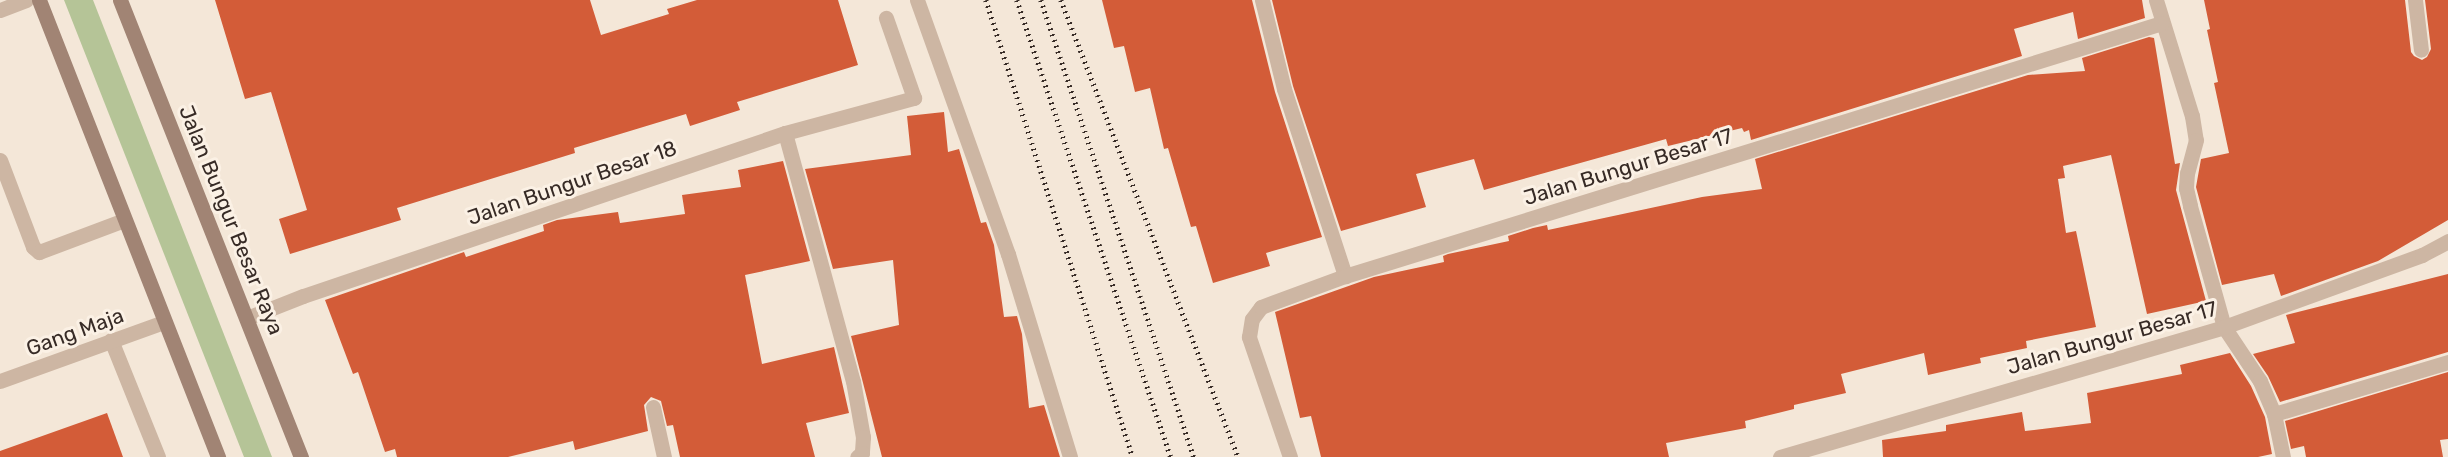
<!DOCTYPE html>
<style>
body{margin:0}
#map{position:relative;width:2448px;height:457px;overflow:hidden;background:#f4e7d8;font-family:Rubik,sans-serif}
div>[style]{position:absolute}
.green>*{inset:0;background:#b5c497}
.building>*{inset:0;background:#d35c38}
.lane>*{height:15px;margin:-7.5px;padding:0 7.5px;transform-origin:7.5px;border-radius:7.5px;background:#cdb6a3}
.street>*{height:15px;margin:-7.5px;padding:0 7.5px;transform-origin:7.5px;border-radius:7.5px;background:#cdb6a3}
.secondary>*{height:15px;margin:-7.5px;padding:0 7.5px;transform-origin:7.5px;border-radius:7.5px;background:#a18474}
.rail>*{height:4.5px;margin-top:-2.25px;transform-origin:0;background:repeating-linear-gradient(90deg,#372b26 0 1.5px,transparent 0 6px)}
span{translate:-50% -50%;white-space:nowrap;text-align:center;line-height:1.15;-webkit-text-stroke:6px #fbf1e5;paint-order:stroke}
.street-label{font-size:21px;color:#372b26}
</style>
<div id="map">
<div class="green">
<i style="clip-path:polygon(64px 0,93px 0,272px 457px,244px 457px)"></i>
</div>
<div class="building">
<i style="clip-path:polygon(215px 0,590px 0,601px 35px,669px 14px,667px 9px,697px 0,838px 0,858px 65px,737px 102px,740px 110px,690px 126px,686px 114px,574px 148px,575px 153px,397px 208px,401px 220px,290px 254px,279px 219px,307px 210px,271px 92px,245px 99px)"></i>
<i style="clip-path:polygon(1102px 0,1252px 0,1275px 92px,1322px 237px,1266px 253px,1270px 266px,1213px 283px,1196px 226px,1191px 227px,1168px 148px,1164px 149px,1150px 88px,1135px 92px,1124px 46px,1114px 48px)"></i>
<i style="clip-path:polygon(1272px 0,2142px 0,2145px 18px,2078px 39px,2073px 12px,2014px 29px,2022px 56px,1751px 140px,1749px 130px,1744px 132px,1742px 128px,1668px 146px,1666px 139px,1484px 190px,1474px 159px,1416px 174px,1426px 207px,1341px 231px,1293px 86px)"></i>
<i style="clip-path:polygon(2204px 0,2405px 0,2411px 52px,2414px 56px,2422px 60px,2427px 57px,2431px 49px,2425px 0,2448px 0,2448px 220px,2378px 261px,2281px 296px,2274px 274px,2222px 285px,2196px 187px,2201px 159px,2229px 153px,2214px 83px,2218px 82px,2207px 30px,2210px 29px)"></i>
<i style="clip-path:polygon(2149px 37px,2154px 38px,2175px 164px,2180px 163px,2176px 190px,2206px 301px,2147px 314px,2111px 155px,2063px 166px,2065px 178px,2058px 179px,2066px 233px,2076px 231px,2096px 327px,2026px 341px,2027px 348px,1980px 358px,1981px 363px,1928px 375px,1924px 353px,1841px 374px,1846px 393px,1794px 405px,1794px 409px,1745px 421px,1746px 428px,1666px 443px,1669px 457px,1321px 457px,1311px 416px,1300px 418px,1275px 312px,1374px 277px,1444px 262px,1443px 256px,1448px 254px,1509px 241px,1508px 236px,1533px 228px,1547px 225px,1548px 230px,1702px 197px,1762px 189px,1755px 159px,2028px 75px,2085px 71px,2082px 58px)"></i>
<i style="clip-path:polygon(944px 112px,948px 152px,959px 149px,981px 223px,986px 222px,994px 245px,1004px 317px,1017px 316px,1022px 334px,1029px 408px,1044px 405px,1060px 457px,882px 457px,851px 336px,899px 325px,893px 260px,833px 269px,805px 169px,911px 155px,907px 116px)"></i>
<i style="clip-path:polygon(783px 161px,810px 261px,745px 275px,762px 364px,834px 347px,849px 413px,806px 423px,815px 457px,680px 457px,673px 425px,667px 426px,661px 401px,651px 397px,644px 405px,648px 431px,575px 450px,573px 441px,508px 457px,397px 457px,395px 449px,385px 452px,358px 372px,353px 374px,325px 300px,464px 252px,466px 257px,544px 231px,543px 225px,557px 220px,618px 212px,620px 223px,685px 214px,682px 195px,741px 187px,738px 170px)"></i>
<i style="clip-path:polygon(2448px 274px,2448px 352px,2280px 402px,2268px 376px,2253px 354px,2295px 343px,2286px 315px)"></i>
<i style="clip-path:polygon(2230px 353px,2251px 386px,2265px 417px,2272px 454px,2258px 457px,1883px 457px,1882px 440px,1946px 431px,1946px 425px,2022px 412px,2025px 431px,2091px 423px,2087px 393px,2182px 374px,2180px 365px)"></i>
<i style="clip-path:polygon(2448px 372px,2448px 439px,2440px 440px,2443px 457px,2306px 457px,2304px 446px,2291px 449px,2285px 421px)"></i>
<i style="clip-path:polygon(107px 413px,123px 457px,0 457px,0 451px)"></i>
</div>
<div class="lane">
<i style="left:0;top:10px;width:28px;rotate:-21deg"></i>
<i style="left:0;top:160px;width:93px;rotate:69.2deg"></i>
<i style="left:33px;top:247px;width:8px;rotate:40deg"></i>
<i style="left:39px;top:252px;width:91px;rotate:-20.6deg"></i>
<i style="left:111px;top:340px;width:126px;rotate:68.1deg"></i>
</div>
<div class="street">
<i style="left:917px;top:0;width:270px;rotate:70.3deg"></i>
<i style="left:1008px;top:254px;width:212px;rotate:73deg"></i>
<i style="left:1262px;top:0;width:92px;rotate:76.1deg"></i>
<i style="left:1284px;top:89px;width:197px;rotate:71.9deg"></i>
<i style="left:2156px;top:0;width:121px;rotate:72.8deg"></i>
<i style="left:2192px;top:116px;width:24px;rotate:81deg"></i>
<i style="left:2196px;top:140px;width:34px;rotate:105deg"></i>
<i style="left:2187px;top:173px;width:15px;rotate:94deg"></i>
<i style="left:2186px;top:188px;width:18px;rotate:77deg"></i>
<i style="left:2190px;top:206px;width:126px;rotate:74.3deg"></i>
<i style="left:2224px;top:327px;width:65px;rotate:56.3deg"></i>
<i style="left:2260px;top:381px;width:36px;rotate:67deg"></i>
<i style="left:2274px;top:414px;width:44px;rotate:78.2deg"></i>
<i style="left:2415px;top:0;width:50px;rotate:83.2deg"></i>
<i style="left:785px;top:133px;width:257px;rotate:74.7deg"></i>
<i style="left:853px;top:381px;width:57px;rotate:79.9deg"></i>
<i style="left:863px;top:437px;width:16px;rotate:94deg"></i>
<i style="left:862px;top:453px;width:6px;rotate:141deg"></i>
<i style="left:247px;top:318px;width:60px;rotate:-21.4deg"></i>
<i style="left:303px;top:296px;width:509px;rotate:-18.68deg"></i>
<i style="left:785px;top:133px;width:134px;rotate:-15.2deg"></i>
<i style="left:914px;top:98px;width:85px;rotate:-109.3deg"></i>
<i style="left:0;top:381px;width:174px;rotate:-19.8deg"></i>
<i style="left:653px;top:407px;width:51px;rotate:77.6deg"></i>
<i style="left:2274px;top:414px;width:182px;rotate:-16.6deg"></i>
<i style="left:1290px;top:457px;width:127px;rotate:-108.9deg"></i>
<i style="left:1249px;top:337px;width:18px;rotate:-81deg"></i>
<i style="left:1252px;top:319px;width:15px;rotate:-53deg"></i>
<i style="left:1261px;top:307px;width:90px;rotate:-20.3deg"></i>
<i style="left:1345px;top:276px;width:855px;rotate:-17.21deg"></i>
<i style="left:1780px;top:457px;width:463px;rotate:-16.3deg"></i>
<i style="left:2224px;top:327px;width:211px;rotate:-20deg"></i>
<i style="left:2422px;top:255px;width:30px;rotate:-28deg"></i>
</div>
<div class="secondary">
<i style="left:39px;top:0;width:491px;rotate:68.6deg"></i>
<i style="left:120px;top:0;width:492px;rotate:68.4deg"></i>
</div>
<div class="rail">
<i style="left:986px;top:0;width:480px;rotate:72.2deg"></i>
<i style="left:1017px;top:0;width:482px;rotate:71.4deg"></i>
<i style="left:1041px;top:0;width:482px;rotate:71.5deg"></i>
<i style="left:1061px;top:0;width:490px;rotate:68.8deg"></i>
</div>
<div class="street-label">
<span style="left:1628px;top:167px;rotate:-17deg">Jalan Bungur Besar 17</span>
<span style="left:572px;top:183px;rotate:-19deg">Jalan Bungur Besar 18</span>
<span style="left:231px;top:220px;rotate:68deg">Jalan Bungur Besar Raya</span>
<span style="left:75px;top:332px;rotate:-20deg">Gang Maja</span>
<span style="left:2112px;top:338px;rotate:-16deg">Jalan Bungur Besar 17</span>
</div>
</div>
